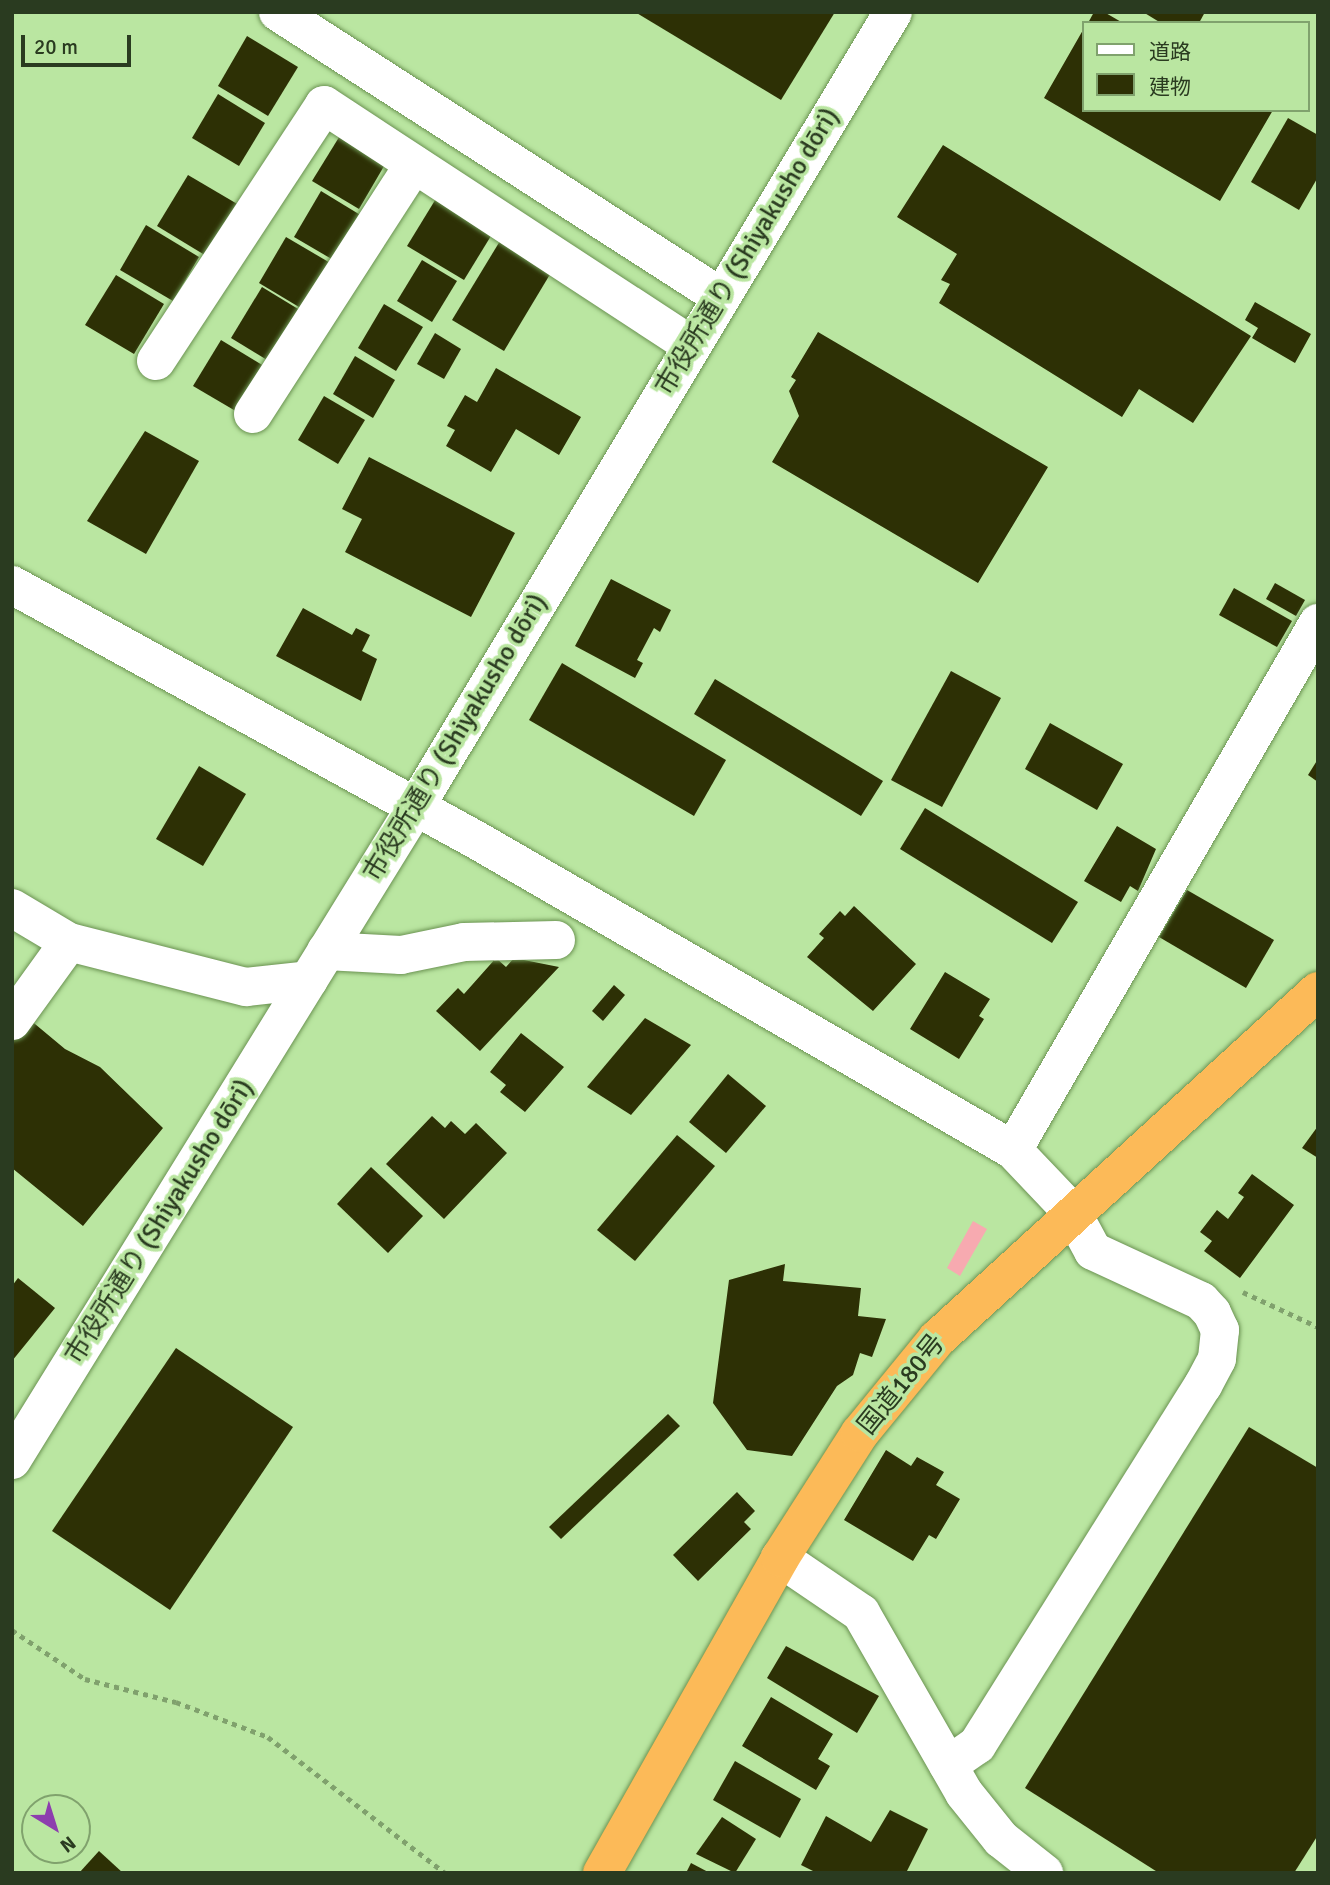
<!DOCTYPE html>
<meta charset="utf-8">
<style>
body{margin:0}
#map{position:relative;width:1330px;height:1885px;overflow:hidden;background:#bae6a1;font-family:Signika,"Noto Sans JP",sans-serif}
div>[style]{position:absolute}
.green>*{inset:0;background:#f7aab0}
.building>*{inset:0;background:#2d3005}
.path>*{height:4.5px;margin-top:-2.25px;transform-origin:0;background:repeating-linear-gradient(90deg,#80a16d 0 5px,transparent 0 10px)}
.roads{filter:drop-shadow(0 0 2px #6b9352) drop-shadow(0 0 2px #6b9352)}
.minor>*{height:38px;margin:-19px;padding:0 19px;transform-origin:19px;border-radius:19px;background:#fff}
.highway>*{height:38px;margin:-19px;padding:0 19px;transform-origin:19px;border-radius:19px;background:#fcba58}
span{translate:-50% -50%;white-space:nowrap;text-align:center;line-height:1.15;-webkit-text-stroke:7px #bae6a1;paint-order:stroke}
.street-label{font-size:26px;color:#2a3b20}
.frame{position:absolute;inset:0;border:14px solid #2a3b20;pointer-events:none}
.legend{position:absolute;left:1082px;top:21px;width:228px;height:91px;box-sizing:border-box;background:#bae6a1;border:2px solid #80a26d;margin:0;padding:9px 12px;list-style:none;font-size:21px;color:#2a3b20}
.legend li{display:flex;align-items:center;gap:14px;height:35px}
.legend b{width:35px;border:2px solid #80a26d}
.north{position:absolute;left:21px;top:1794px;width:70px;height:70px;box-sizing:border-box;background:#bae6a1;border:2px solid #80a26d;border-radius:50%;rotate:142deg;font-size:19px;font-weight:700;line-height:28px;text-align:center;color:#2a3b20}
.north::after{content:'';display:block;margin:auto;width:24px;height:32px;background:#8d3eae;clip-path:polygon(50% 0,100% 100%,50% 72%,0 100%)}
.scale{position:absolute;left:21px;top:35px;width:110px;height:32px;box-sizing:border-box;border:4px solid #2a3b20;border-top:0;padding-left:9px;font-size:21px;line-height:24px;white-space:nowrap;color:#2a3b20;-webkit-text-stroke:5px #bae6a1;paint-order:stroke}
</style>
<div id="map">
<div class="green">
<i style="clip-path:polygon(973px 1221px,987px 1229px,960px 1276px,947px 1268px)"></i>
</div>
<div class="building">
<i style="clip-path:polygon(635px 12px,835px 12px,781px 100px)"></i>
<i style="clip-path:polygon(1094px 12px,1104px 12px,1123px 23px,1088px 23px)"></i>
<i style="clip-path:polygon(1143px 12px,1205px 12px,1199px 23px,1161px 23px)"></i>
<i style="clip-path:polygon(1083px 30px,1083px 110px,1273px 110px,1220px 201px,1044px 98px)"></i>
<i style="clip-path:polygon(247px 36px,298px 67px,268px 116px,218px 86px)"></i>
<i style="clip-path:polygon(218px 94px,265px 123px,239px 166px,192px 138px)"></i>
<i style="clip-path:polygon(1288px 118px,1318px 135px,1318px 177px,1299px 210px,1251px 182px)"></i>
<i style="clip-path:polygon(341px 134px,387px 161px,359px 209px,312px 181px)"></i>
<i style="clip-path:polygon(943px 145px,1251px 336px,1193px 423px,1139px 389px,1122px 417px,939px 303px,950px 284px,941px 280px,957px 254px,897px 217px)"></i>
<i style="clip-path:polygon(188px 175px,239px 205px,208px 257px,157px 226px)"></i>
<i style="clip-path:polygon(321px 191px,362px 216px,335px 261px,294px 237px)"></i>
<i style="clip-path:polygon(437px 197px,494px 231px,464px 280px,407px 246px)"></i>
<i style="clip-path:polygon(146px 225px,199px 257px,173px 301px,120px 270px)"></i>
<i style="clip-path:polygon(286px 237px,332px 264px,304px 310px,259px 283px)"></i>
<i style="clip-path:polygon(500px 241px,552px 271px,504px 351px,452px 320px)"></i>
<i style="clip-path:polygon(422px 260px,457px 281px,432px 322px,397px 301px)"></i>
<i style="clip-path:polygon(116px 275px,164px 304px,134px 354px,85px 325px)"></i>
<i style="clip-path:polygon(262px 287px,303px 312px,272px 363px,231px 338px)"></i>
<i style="clip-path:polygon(1255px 302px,1311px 334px,1295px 363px,1252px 338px,1258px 328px,1245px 320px)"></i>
<i style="clip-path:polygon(384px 304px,423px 327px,396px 371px,358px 348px)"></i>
<i style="clip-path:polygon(818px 332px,1048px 467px,978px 583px,772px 462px,799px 416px,789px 391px,796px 380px,791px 377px)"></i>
<i style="clip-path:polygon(435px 333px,461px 349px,444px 379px,417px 364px)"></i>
<i style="clip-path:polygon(221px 340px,267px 368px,239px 413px,193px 386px)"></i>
<i style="clip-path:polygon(355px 356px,395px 380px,373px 418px,333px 394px)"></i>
<i style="clip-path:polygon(496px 368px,581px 417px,559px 455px,516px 429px,491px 472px,446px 446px,455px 430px,447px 426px,465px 395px,477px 402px)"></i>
<i style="clip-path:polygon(324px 396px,365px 420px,338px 464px,298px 440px)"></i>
<i style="clip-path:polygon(145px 431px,199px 461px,146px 554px,87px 521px)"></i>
<i style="clip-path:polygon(369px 457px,515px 533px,471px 617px,345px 552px,362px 519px,342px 509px)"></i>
<i style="clip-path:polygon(611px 579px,671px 610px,660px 632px,654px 628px,637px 660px,643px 663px,635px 678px,575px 646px)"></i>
<i style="clip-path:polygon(1275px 583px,1305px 600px,1296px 616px,1266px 599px)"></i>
<i style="clip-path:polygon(1234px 588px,1292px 621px,1277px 647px,1219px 615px)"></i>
<i style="clip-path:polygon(303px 608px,352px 635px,356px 628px,370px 635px,362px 651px,377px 659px,361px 701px,276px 656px)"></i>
<i style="clip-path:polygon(562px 663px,726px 760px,694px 816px,529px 720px)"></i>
<i style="clip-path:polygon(951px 671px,1001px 698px,942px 807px,891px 780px)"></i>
<i style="clip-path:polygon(715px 679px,883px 781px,861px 816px,694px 714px)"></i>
<i style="clip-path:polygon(1050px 723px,1123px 764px,1097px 810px,1025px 769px)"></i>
<i style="clip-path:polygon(1318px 759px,1318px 782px,1308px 775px)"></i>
<i style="clip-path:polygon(199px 766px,246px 794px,203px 866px,156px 839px)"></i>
<i style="clip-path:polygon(925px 808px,1078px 902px,1052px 943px,900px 849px)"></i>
<i style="clip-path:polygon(1117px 826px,1156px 849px,1138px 891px,1130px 886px,1121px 902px,1084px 881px)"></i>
<i style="clip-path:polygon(1187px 890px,1274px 940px,1246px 988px,1159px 937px)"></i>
<i style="clip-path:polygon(854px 906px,916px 964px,873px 1011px,807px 957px,824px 938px,819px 934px,840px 911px,845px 916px)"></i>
<i style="clip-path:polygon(496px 958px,506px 967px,514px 958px,559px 967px,480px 1051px,436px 1011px,458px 988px,464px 994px)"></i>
<i style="clip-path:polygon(945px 972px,990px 999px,979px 1016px,984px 1019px,959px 1059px,910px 1029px)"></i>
<i style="clip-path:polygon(614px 985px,625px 995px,603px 1021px,592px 1011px)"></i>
<i style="clip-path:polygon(645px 1018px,691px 1045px,631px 1115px,587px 1087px)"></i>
<i style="clip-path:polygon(29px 1019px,65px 1049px,100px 1067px,163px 1128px,83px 1226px,12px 1168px,12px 1040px)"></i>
<i style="clip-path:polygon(521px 1033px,564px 1067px,525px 1112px,500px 1092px,506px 1085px,490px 1072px)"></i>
<i style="clip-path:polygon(728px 1074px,766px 1106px,726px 1153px,689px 1122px)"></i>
<i style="clip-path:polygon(432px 1116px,445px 1128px,451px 1121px,465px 1134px,476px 1123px,507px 1153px,444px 1219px,386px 1164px)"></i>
<i style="clip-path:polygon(1318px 1126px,1318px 1158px,1302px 1148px)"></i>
<i style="clip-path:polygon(677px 1135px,715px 1166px,635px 1261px,597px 1230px)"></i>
<i style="clip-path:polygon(371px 1167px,423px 1216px,388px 1253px,337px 1204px)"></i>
<i style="clip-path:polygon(1252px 1174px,1294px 1205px,1240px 1278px,1204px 1251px,1212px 1241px,1200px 1232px,1217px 1210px,1228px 1219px,1244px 1197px,1238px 1193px)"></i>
<i style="clip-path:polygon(785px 1264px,783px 1281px,861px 1288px,858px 1316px,886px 1319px,872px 1357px,860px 1353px,853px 1375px,837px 1386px,792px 1456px,747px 1450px,713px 1403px,729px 1280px)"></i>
<i style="clip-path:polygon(18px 1278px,55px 1308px,12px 1361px,12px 1286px)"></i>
<i style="clip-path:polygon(176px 1348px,293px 1427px,170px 1610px,52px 1531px)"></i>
<i style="clip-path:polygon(668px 1414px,680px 1426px,561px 1539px,549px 1527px)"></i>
<i style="clip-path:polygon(1249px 1427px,1318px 1468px,1318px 1835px,1294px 1873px,1159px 1873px,1025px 1788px)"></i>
<i style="clip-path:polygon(886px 1450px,911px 1466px,917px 1457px,944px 1472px,936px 1485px,960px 1499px,936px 1539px,929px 1535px,913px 1561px,844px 1520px)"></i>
<i style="clip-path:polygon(737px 1492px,755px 1511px,744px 1522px,751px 1529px,698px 1581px,673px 1555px)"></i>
<i style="clip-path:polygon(786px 1646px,879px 1696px,857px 1733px,767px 1678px)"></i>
<i style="clip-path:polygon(771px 1697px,833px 1734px,818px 1759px,830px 1766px,816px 1790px,742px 1746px)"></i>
<i style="clip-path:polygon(735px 1761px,801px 1799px,780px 1838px,713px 1800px)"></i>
<i style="clip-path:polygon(890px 1810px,928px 1829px,906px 1873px,817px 1873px,801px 1865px,826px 1816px,871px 1842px)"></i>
<i style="clip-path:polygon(722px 1817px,756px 1839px,735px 1873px,696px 1854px)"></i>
<i style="clip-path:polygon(99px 1851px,123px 1873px,79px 1873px)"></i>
<i style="clip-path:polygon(691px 1863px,710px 1873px,686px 1873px)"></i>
</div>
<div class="path">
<i style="left:1243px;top:1292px;width:83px;rotate:25deg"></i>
<i style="left:12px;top:1630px;width:88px;rotate:33.9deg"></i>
<i style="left:85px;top:1679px;width:94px;rotate:14.2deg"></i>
<i style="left:176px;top:1702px;width:98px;rotate:20.8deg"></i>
<i style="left:268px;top:1737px;width:223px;rotate:37.5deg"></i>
</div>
<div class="roads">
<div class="minor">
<i style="left:278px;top:12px;width:527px;rotate:32.75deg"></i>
<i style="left:156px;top:361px;width:306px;rotate:-56.7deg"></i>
<i style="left:324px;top:105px;width:440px;rotate:33.2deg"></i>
<i style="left:253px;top:414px;width:297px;rotate:-57.2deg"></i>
<i style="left:12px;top:585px;width:532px;rotate:28.78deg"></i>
<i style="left:478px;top:841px;width:618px;rotate:30.01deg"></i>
<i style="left:1013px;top:1150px;width:86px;rotate:46.4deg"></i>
<i style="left:1072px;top:1212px;width:44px;rotate:61.7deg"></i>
<i style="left:1093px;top:1251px;width:119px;rotate:24.8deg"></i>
<i style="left:1201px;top:1301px;width:16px;rotate:47deg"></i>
<i style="left:1212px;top:1313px;width:19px;rotate:65deg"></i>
<i style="left:1220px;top:1330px;width:29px;rotate:96deg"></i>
<i style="left:1217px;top:1359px;width:30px;rotate:118deg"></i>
<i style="left:1203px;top:1385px;width:425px;rotate:122.1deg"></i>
<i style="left:977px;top:1745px;width:35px;rotate:145deg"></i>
<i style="left:12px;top:908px;width:66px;rotate:30.8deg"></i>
<i style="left:69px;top:942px;width:183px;rotate:14.3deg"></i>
<i style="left:246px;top:987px;width:63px;rotate:-6.3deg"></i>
<i style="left:326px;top:951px;width:75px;rotate:3.1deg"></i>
<i style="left:401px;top:955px;width:64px;rotate:-11.7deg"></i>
<i style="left:464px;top:942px;width:92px;rotate:-1.2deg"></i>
<i style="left:12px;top:1021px;width:97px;rotate:-54.2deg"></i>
<i style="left:1013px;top:1150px;width:609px;rotate:-59.94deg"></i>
<i style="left:12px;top:1460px;width:769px;rotate:-58.29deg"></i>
<i style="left:416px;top:806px;width:926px;rotate:-59deg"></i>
<i style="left:780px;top:1558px;width:98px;rotate:34.2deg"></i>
<i style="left:861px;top:1613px;width:207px;rotate:60.2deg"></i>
<i style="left:964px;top:1793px;width:59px;rotate:51.2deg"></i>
<i style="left:1001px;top:1839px;width:55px;rotate:38.3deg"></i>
</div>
<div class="highway">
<i style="left:602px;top:1873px;width:362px;rotate:-60.5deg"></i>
<i style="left:780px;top:1558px;width:148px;rotate:-57.4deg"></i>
<i style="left:860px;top:1433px;width:122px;rotate:-50.7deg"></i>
<i style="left:937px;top:1339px;width:516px;rotate:-42.41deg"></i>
</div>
</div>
<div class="street-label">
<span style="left:748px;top:252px;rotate:-59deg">市役所通り (Shiyakusho dōri)</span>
<span style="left:456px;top:738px;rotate:-59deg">市役所通り (Shiyakusho dōri)</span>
<span style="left:160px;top:1222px;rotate:-58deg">市役所通り (Shiyakusho dōri)</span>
<span style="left:902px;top:1385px;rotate:-51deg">国道180号</span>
</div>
<div class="frame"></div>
<ul class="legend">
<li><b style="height:9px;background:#fff"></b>道路</li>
<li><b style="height:19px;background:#2d3005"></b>建物</li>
</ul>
<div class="north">N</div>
<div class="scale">20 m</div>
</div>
